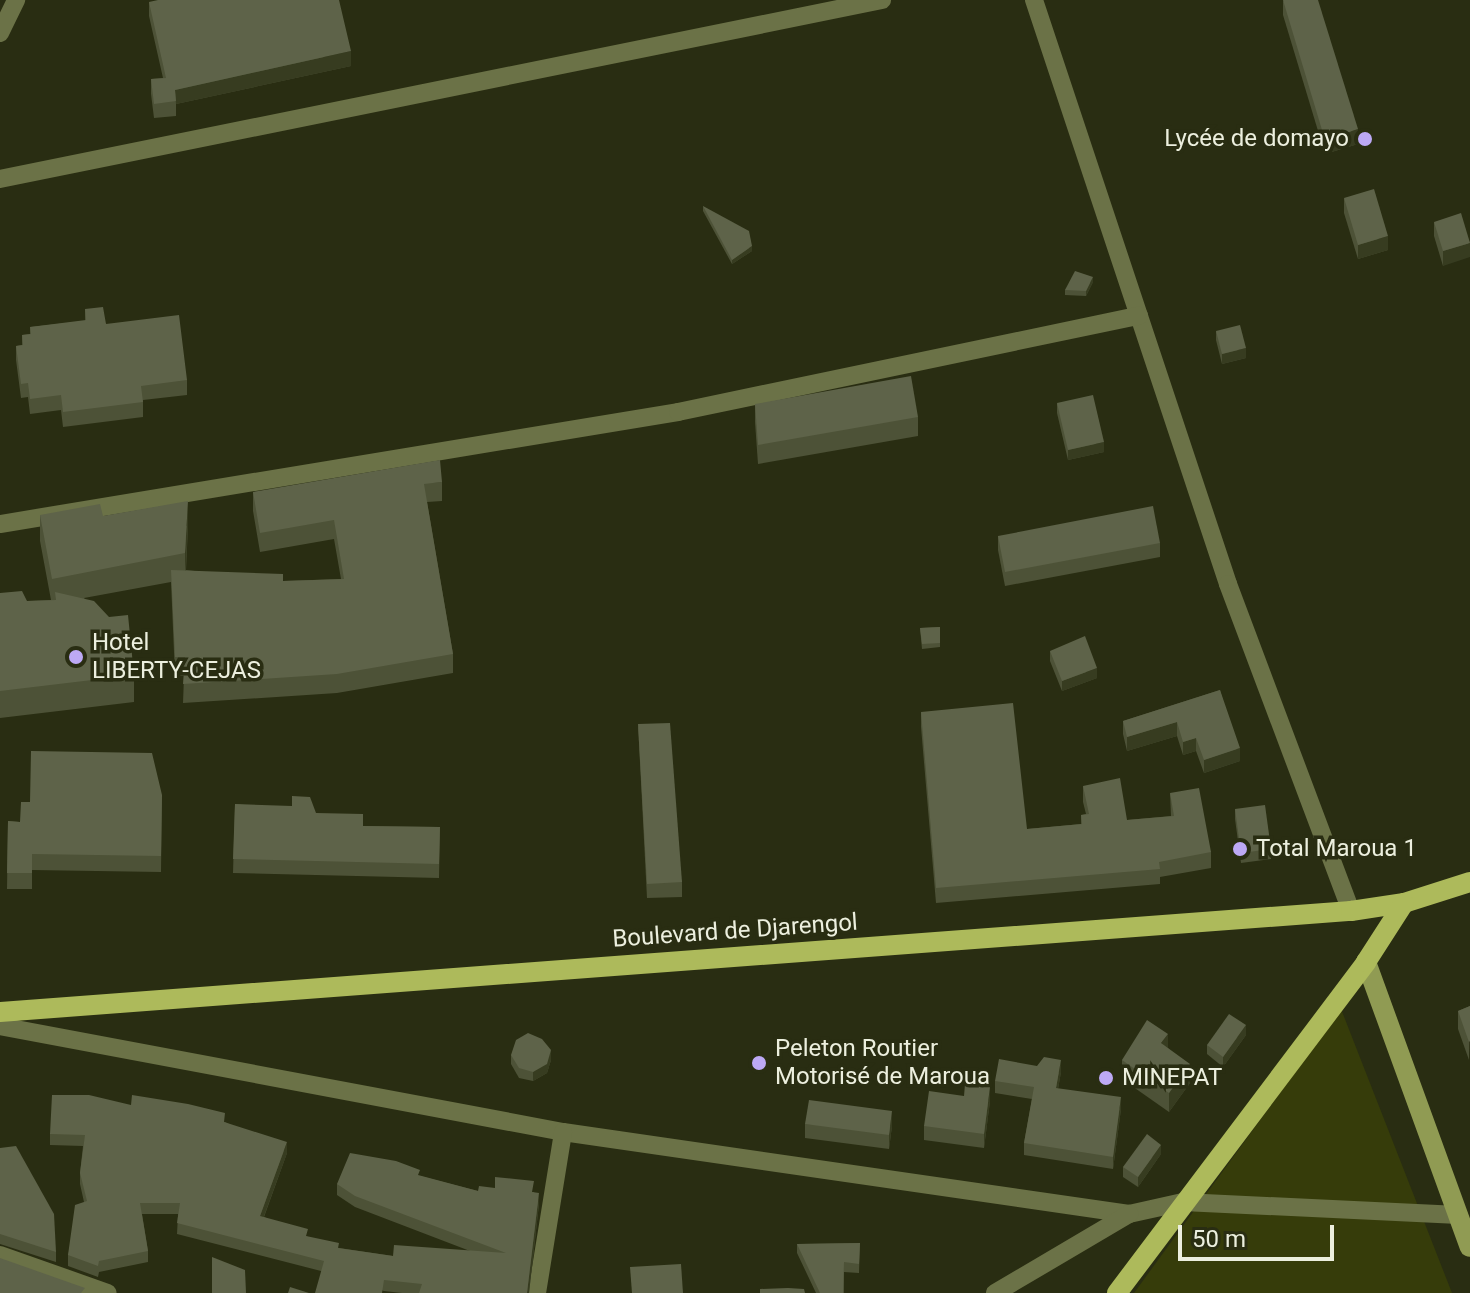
<!DOCTYPE html>
<meta charset="utf-8">
<style>
body{margin:0}
#map{position:relative;width:1470px;height:1293px;overflow:hidden;background:#292d12;font-family:Roboto,sans-serif}
div>[style]{position:absolute}
.green>*{inset:0;background:#363c0a}
.street>*{height:18px;margin:-9px;padding:0 9px;transform-origin:9px;border-radius:9px;background:#6b7247}
.secondary>*{height:20px;margin:-10px;padding:0 10px;transform-origin:10px;border-radius:10px;background:#909b53}
.primary>*{height:20px;margin:-10px;padding:0 10px;transform-origin:10px;border-radius:10px;background:#adba5b}
.wall>*{inset:0;background:#4d5237}
.shaded-wall>*{inset:0;background:#373c20}
.building>*{inset:0;background:#5e6349}
.dots>*{width:22px;height:22px;translate:-50% -50%;box-sizing:border-box;border:4px solid #292d12;border-radius:50%}
span{translate:-50% -50%;white-space:nowrap;text-align:center;line-height:1.15;-webkit-text-stroke:7px #292d12;paint-order:stroke}
.poi-label{font-size:24px;color:#ecefde}
.right{translate:-100% -50%;text-align:right}
.left{translate:0 -50%;text-align:left}
.street-label{font-size:24px;color:#ecefde}
.scale{position:absolute;left:1178px;top:1225px;width:156px;height:36px;box-sizing:border-box;border:4px solid #ecefde;border-top:0;padding-left:10px;font-size:24px;line-height:28px;white-space:nowrap;color:#ecefde;-webkit-text-stroke:6px #292d12;paint-order:stroke}
</style>
<div id="map">
<div class="green">
<i style="clip-path:polygon(1341px 1009px,1452px 1293px,1134px 1293px)"></i>
</div>
<div class="street">
<i style="left:1034px;top:0;width:615px;rotate:71.62deg"></i>
<i style="left:1228px;top:584px;width:349px;rotate:69.4deg"></i>
<i style="left:0;top:33px;width:37px;rotate:-64deg"></i>
<i style="left:0;top:179px;width:900px;rotate:-11.47deg"></i>
<i style="left:0;top:524px;width:687px;rotate:-9.38deg"></i>
<i style="left:678px;top:412px;width:471px;rotate:-11.8deg"></i>
<i style="left:0;top:1026px;width:573px;rotate:10.66deg"></i>
<i style="left:563px;top:1132px;width:572px;rotate:8.24deg"></i>
<i style="left:1129px;top:1214px;width:55px;rotate:-12.5deg"></i>
<i style="left:1183px;top:1202px;width:276px;rotate:2.7deg"></i>
<i style="left:0;top:1255px;width:114px;rotate:19.4deg"></i>
<i style="left:537px;top:1293px;width:163px;rotate:-80.8deg"></i>
<i style="left:995px;top:1293px;width:156px;rotate:-30.5deg"></i>
</div>
<div class="secondary">
<i style="left:1366px;top:962px;width:303px;rotate:70deg"></i>
</div>
<div class="primary">
<i style="left:0;top:1012px;width:1355px;rotate:-4.28deg"></i>
<i style="left:1351px;top:911px;width:54px;rotate:-8.6deg"></i>
<i style="left:1404px;top:903px;width:69px;rotate:-17.7deg"></i>
<i style="left:1117px;top:1293px;width:414px;rotate:-53deg"></i>
<i style="left:1366px;top:962px;width:70px;rotate:-57.2deg"></i>
</div>
<div class="wall">
<i style="clip-path:polygon(1283px 0,1358px 144px,1325px 154px,1283px 15px)"></i>
<i style="clip-path:polygon(149px 2px,351px 66px,176px 104px,176px 116px,154px 118px,151px 94px,151px 79px,163px 78px,149px 16px)"></i>
<i style="clip-path:polygon(1344px 198px,1388px 250px,1358px 259px,1344px 213px)"></i>
<i style="clip-path:polygon(703px 206px,752px 251px,732px 264px,703px 211px)"></i>
<i style="clip-path:polygon(1434px 222px,1470px 242px,1443px 266px,1434px 236px)"></i>
<i style="clip-path:polygon(1093px 282px,1086px 296px,1065px 295px,1065px 290px)"></i>
<i style="clip-path:polygon(85px 309px,187px 380px,187px 395px,143px 400px,143px 417px,63px 427px,61px 410px,30px 414px,28px 397px,21px 398px,16px 360px,16px 346px,22px 345px,22px 335px,30px 334px,30px 327px,85px 321px)"></i>
<i style="clip-path:polygon(1216px 331px,1246px 358px,1222px 364px,1216px 340px)"></i>
<i style="clip-path:polygon(1057px 403px,1104px 452px,1068px 460px,1057px 413px)"></i>
<i style="clip-path:polygon(755px 404px,918px 417px,918px 436px,758px 464px,755px 422px)"></i>
<i style="clip-path:polygon(442px 482px,442px 501px,427px 502px,453px 654px,453px 673px,337px 693px,183px 703px,184px 676px,175px 676px,171px 582px,84px 598px,134px 675px,134px 702px,0 718px,0 593px,27px 601px,51px 600px,40px 541px,40px 515px,103px 516px,188px 526px,186px 570px,283px 581px,341px 579px,334px 539px,260px 552px,253px 511px,253px 492px)"></i>
<i style="clip-path:polygon(998px 536px,1160px 543px,1160px 557px,1005px 586px,998px 550px)"></i>
<i style="clip-path:polygon(940px 627px,940px 647px,922px 649px,920px 628px)"></i>
<i style="clip-path:polygon(1050px 651px,1097px 678px,1062px 691px,1050px 661px)"></i>
<i style="clip-path:polygon(1220px 690px,1240px 761px,1204px 773px,1196px 751px,1183px 755px,1177px 736px,1127px 751px,1123px 734px,1123px 721px)"></i>
<i style="clip-path:polygon(921px 712px,1027px 829px,1081px 824px,1081px 815px,1086px 814px,1083px 802px,1083px 786px,1127px 820px,1171px 816px,1170px 793px,1211px 852px,1211px 868px,1160px 877px,1160px 884px,936px 903px,921px 727px)"></i>
<i style="clip-path:polygon(638px 724px,682px 882px,682px 897px,647px 898px)"></i>
<i style="clip-path:polygon(162px 795px,161px 872px,32px 870px,32px 889px,7px 889px,8px 821px,20px 822px)"></i>
<i style="clip-path:polygon(235px 804px,316px 813px,363px 826px,440px 827px,439px 878px,233px 873px)"></i>
<i style="clip-path:polygon(1235px 809px,1271px 849px,1271px 859px,1241px 863px,1235px 819px)"></i>
<i style="clip-path:polygon(1470px 1006px,1469px 1060px,1458px 1029px,1458px 1011px)"></i>
<i style="clip-path:polygon(1246px 1035px,1223px 1067px,1207px 1054px,1207px 1045px)"></i>
<i style="clip-path:polygon(1168px 1048px,1190px 1083px,1169px 1112px,1122px 1079px,1122px 1060px)"></i>
<i style="clip-path:polygon(511px 1055px,551px 1060px,547px 1073px,533px 1081px,519px 1078px,511px 1064px)"></i>
<i style="clip-path:polygon(1061px 1072px,1058px 1089px,1121px 1109px,1113px 1169px,1024px 1155px,1024px 1143px,1032px 1099px,995px 1093px,995px 1081px)"></i>
<i style="clip-path:polygon(964px 1096px,990px 1101px,984px 1148px,924px 1140px,924px 1126px)"></i>
<i style="clip-path:polygon(131px 1105px,225px 1122px,287px 1153px,264px 1217px,308px 1237px,339px 1248px,393px 1256px,470px 1251px,355px 1207px,337px 1195px,337px 1184px,420px 1176px,478px 1191px,534px 1192px,539px 1204px,529px 1293px,402px 1293px,384px 1291px,321px 1271px,177px 1234px,178px 1214px,142px 1214px,148px 1251px,148px 1262px,99px 1272px,98px 1277px,68px 1266px,68px 1255px,84px 1202px,80px 1184px,80px 1173px,83px 1146px,50px 1145px,50px 1134px)"></i>
<i style="clip-path:polygon(805px 1124px,892px 1126px,889px 1149px,805px 1138px)"></i>
<i style="clip-path:polygon(0 1148px,56px 1252px,56px 1262px,0 1244px)"></i>
<i style="clip-path:polygon(1161px 1154px,1138px 1187px,1123px 1177px,1123px 1167px)"></i>
<i style="clip-path:polygon(860px 1243px,859px 1273px,844px 1272px,844px 1293px,816px 1293px,797px 1253px,797px 1244px)"></i>
</div>
<div class="shaded-wall">
<i style="clip-path:polygon(351px 51px,351px 66px,176px 104px,175px 90px)"></i>
<i style="clip-path:polygon(1358px 129px,1358px 144px,1325px 154px,1325px 140px)"></i>
<i style="clip-path:polygon(1388px 236px,1388px 250px,1358px 259px,1358px 245px)"></i>
<i style="clip-path:polygon(1470px 243px,1470px 257px,1443px 266px,1443px 251px)"></i>
<i style="clip-path:polygon(752px 246px,752px 251px,732px 264px,732px 260px)"></i>
<i style="clip-path:polygon(1093px 277px,1093px 282px,1086px 296px,1086px 291px)"></i>
<i style="clip-path:polygon(1246px 348px,1246px 358px,1222px 364px,1222px 354px)"></i>
<i style="clip-path:polygon(1104px 442px,1104px 452px,1068px 460px,1068px 450px)"></i>
<i style="clip-path:polygon(188px 501px,188px 526px,185px 579px,185px 553px)"></i>
<i style="clip-path:polygon(1097px 668px,1097px 678px,1062px 691px,1062px 681px)"></i>
<i style="clip-path:polygon(1177px 722px,1177px 736px,1127px 751px,1127px 737px)"></i>
<i style="clip-path:polygon(1196px 738px,1196px 751px,1183px 755px,1183px 742px)"></i>
<i style="clip-path:polygon(1240px 748px,1240px 761px,1204px 773px,1204px 760px)"></i>
<i style="clip-path:polygon(1246px 1025px,1246px 1035px,1223px 1067px,1223px 1057px)"></i>
<i style="clip-path:polygon(1168px 1034px,1168px 1053px,1161px 1043px)"></i>
<i style="clip-path:polygon(551px 1050px,551px 1060px,547px 1073px,533px 1081px,533px 1072px)"></i>
<i style="clip-path:polygon(1061px 1060px,1061px 1072px,1056px 1100px,1056px 1088px)"></i>
<i style="clip-path:polygon(1190px 1064px,1190px 1083px,1169px 1112px,1169px 1093px)"></i>
<i style="clip-path:polygon(990px 1087px,990px 1101px,984px 1148px,984px 1134px)"></i>
<i style="clip-path:polygon(1121px 1097px,1121px 1109px,1113px 1169px,1113px 1157px)"></i>
<i style="clip-path:polygon(892px 1111px,892px 1126px,889px 1149px,889px 1135px)"></i>
<i style="clip-path:polygon(287px 1142px,287px 1153px,260px 1227px,260px 1216px)"></i>
<i style="clip-path:polygon(1161px 1145px,1161px 1154px,1138px 1187px,1138px 1177px)"></i>
<i style="clip-path:polygon(539px 1193px,539px 1204px,529px 1293px,527px 1293px)"></i>
</div>
<div class="building">
<i style="clip-path:polygon(158px 0,339px 0,351px 51px,175px 90px,176px 101px,154px 104px,151px 79px,166px 78px,149px 2px)"></i>
<i style="clip-path:polygon(1283px 0,1318px 0,1358px 129px,1325px 140px)"></i>
<i style="clip-path:polygon(1374px 189px,1388px 236px,1358px 245px,1344px 198px)"></i>
<i style="clip-path:polygon(703px 206px,749px 231px,752px 246px,732px 260px)"></i>
<i style="clip-path:polygon(1461px 213px,1470px 243px,1443px 251px,1434px 222px)"></i>
<i style="clip-path:polygon(1075px 271px,1093px 277px,1086px 291px,1065px 290px)"></i>
<i style="clip-path:polygon(103px 307px,106px 324px,179px 315px,187px 380px,141px 386px,143px 402px,63px 412px,61px 395px,30px 399px,28px 383px,21px 384px,16px 346px,23px 345px,22px 335px,31px 334px,30px 327px,86px 320px,85px 309px)"></i>
<i style="clip-path:polygon(1240px 325px,1246px 348px,1222px 354px,1216px 331px)"></i>
<i style="clip-path:polygon(911px 376px,918px 417px,758px 445px,755px 404px)"></i>
<i style="clip-path:polygon(1093px 395px,1104px 442px,1068px 450px,1057px 403px)"></i>
<i style="clip-path:polygon(440px 460px,442px 482px,424px 484px,453px 654px,337px 674px,183px 684px,185px 657px,175px 657px,171px 570px,283px 574px,283px 581px,344px 579px,334px 520px,260px 533px,253px 492px)"></i>
<i style="clip-path:polygon(188px 501px,185px 553px,52px 579px,40px 515px,100px 504px,103px 516px)"></i>
<i style="clip-path:polygon(1153px 506px,1160px 543px,1005px 572px,998px 536px)"></i>
<i style="clip-path:polygon(22px 591px,27px 601px,56px 600px,55px 592px,94px 601px,109px 617px,128px 615px,134px 675px,0 691px,0 593px)"></i>
<i style="clip-path:polygon(940px 627px,940px 643px,922px 644px,920px 628px)"></i>
<i style="clip-path:polygon(1085px 636px,1097px 668px,1062px 681px,1050px 651px)"></i>
<i style="clip-path:polygon(1220px 690px,1240px 748px,1204px 760px,1196px 738px,1183px 742px,1177px 722px,1127px 737px,1123px 721px)"></i>
<i style="clip-path:polygon(1013px 703px,1027px 829px,1082px 824px,1081px 815px,1089px 814px,1083px 786px,1120px 778px,1127px 820px,1174px 816px,1170px 793px,1199px 788px,1211px 852px,1159px 862px,1160px 869px,936px 888px,921px 712px)"></i>
<i style="clip-path:polygon(670px 723px,682px 882px,647px 884px,638px 724px)"></i>
<i style="clip-path:polygon(31px 751px,152px 753px,162px 795px,161px 856px,32px 854px,32px 873px,7px 873px,8px 821px,20px 822px,21px 802px,30px 802px)"></i>
<i style="clip-path:polygon(292px 796px,310px 797px,316px 813px,363px 814px,363px 826px,440px 827px,439px 864px,233px 859px,235px 804px,292px 806px)"></i>
<i style="clip-path:polygon(1265px 805px,1271px 849px,1241px 853px,1235px 809px)"></i>
<i style="clip-path:polygon(1470px 1006px,1470px 1041px,1469px 1042px,1458px 1011px)"></i>
<i style="clip-path:polygon(1229px 1014px,1246px 1025px,1223px 1057px,1207px 1045px)"></i>
<i style="clip-path:polygon(1147px 1020px,1168px 1034px,1161px 1043px,1190px 1064px,1169px 1093px,1122px 1060px)"></i>
<i style="clip-path:polygon(528px 1033px,542px 1039px,551px 1050px,547px 1064px,533px 1072px,519px 1068px,511px 1055px,516px 1040px)"></i>
<i style="clip-path:polygon(1044px 1057px,1061px 1060px,1056px 1088px,1121px 1097px,1113px 1157px,1024px 1143px,1034px 1087px,995px 1081px,999px 1059px,1037px 1066px)"></i>
<i style="clip-path:polygon(965px 1084px,990px 1087px,984px 1134px,924px 1126px,929px 1091px,964px 1096px)"></i>
<i style="clip-path:polygon(52px 1095px,89px 1095px,131px 1105px,132px 1095px,188px 1104px,225px 1113px,224px 1122px,287px 1142px,260px 1216px,308px 1229px,306px 1236px,339px 1243px,338px 1248px,393px 1256px,394px 1245px,506px 1253px,355px 1196px,337px 1184px,350px 1153px,396px 1161px,420px 1170px,418px 1175px,478px 1191px,479px 1186px,495px 1188px,495px 1177px,534px 1181px,532px 1192px,539px 1193px,527px 1293px,419px 1293px,422px 1284px,384px 1280px,382px 1293px,315px 1293px,324px 1261px,177px 1223px,180px 1203px,140px 1203px,148px 1251px,99px 1261px,98px 1266px,68px 1255px,75px 1205px,87px 1201px,80px 1173px,85px 1135px,50px 1134px)"></i>
<i style="clip-path:polygon(809px 1100px,892px 1111px,889px 1135px,805px 1124px)"></i>
<i style="clip-path:polygon(1147px 1134px,1161px 1145px,1138px 1177px,1123px 1167px)"></i>
<i style="clip-path:polygon(16px 1146px,54px 1214px,56px 1252px,0 1234px,0 1148px)"></i>
<i style="clip-path:polygon(860px 1243px,859px 1264px,844px 1262px,843px 1293px,820px 1293px,797px 1244px)"></i>
<i style="clip-path:polygon(212px 1257px,245px 1270px,246px 1293px,212px 1293px)"></i>
<i style="clip-path:polygon(0 1258px,85px 1288px,81px 1293px,0 1293px)"></i>
<i style="clip-path:polygon(681px 1264px,683px 1293px,632px 1293px,630px 1267px)"></i>
<i style="clip-path:polygon(290px 1287px,309px 1293px,288px 1293px)"></i>
<i style="clip-path:polygon(788px 1288px,804px 1289px,805px 1293px,760px 1293px,760px 1289px)"></i>
</div>
<div class="dots">
<i style="left:1365px;top:139px;background:#bda9f5"></i>
<i style="left:76px;top:657px;background:#bda9f5"></i>
<i style="left:1240px;top:849px;background:#bda9f5"></i>
<i style="left:759px;top:1063px;background:#bda9f5"></i>
<i style="left:1106px;top:1078px;background:#bda9f5"></i>
</div>
<div class="poi-label">
<span class="right" style="left:1349px;top:139px">Lycée de domayo</span>
<span class="left" style="left:92px;top:657px">Hotel<br>LIBERTY-CEJAS</span>
<span class="left" style="left:1256px;top:849px">Total Maroua 1</span>
<span class="left" style="left:775px;top:1063px">Peleton Routier<br>Motorisé de Maroua</span>
<span class="left" style="left:1122px;top:1078px">MINEPAT</span>
</div>
<div class="street-label">
<span style="left:735px;top:931px;rotate:-4deg">Boulevard de Djarengol</span>
</div>
<div class="scale">50 m</div>
</div>
